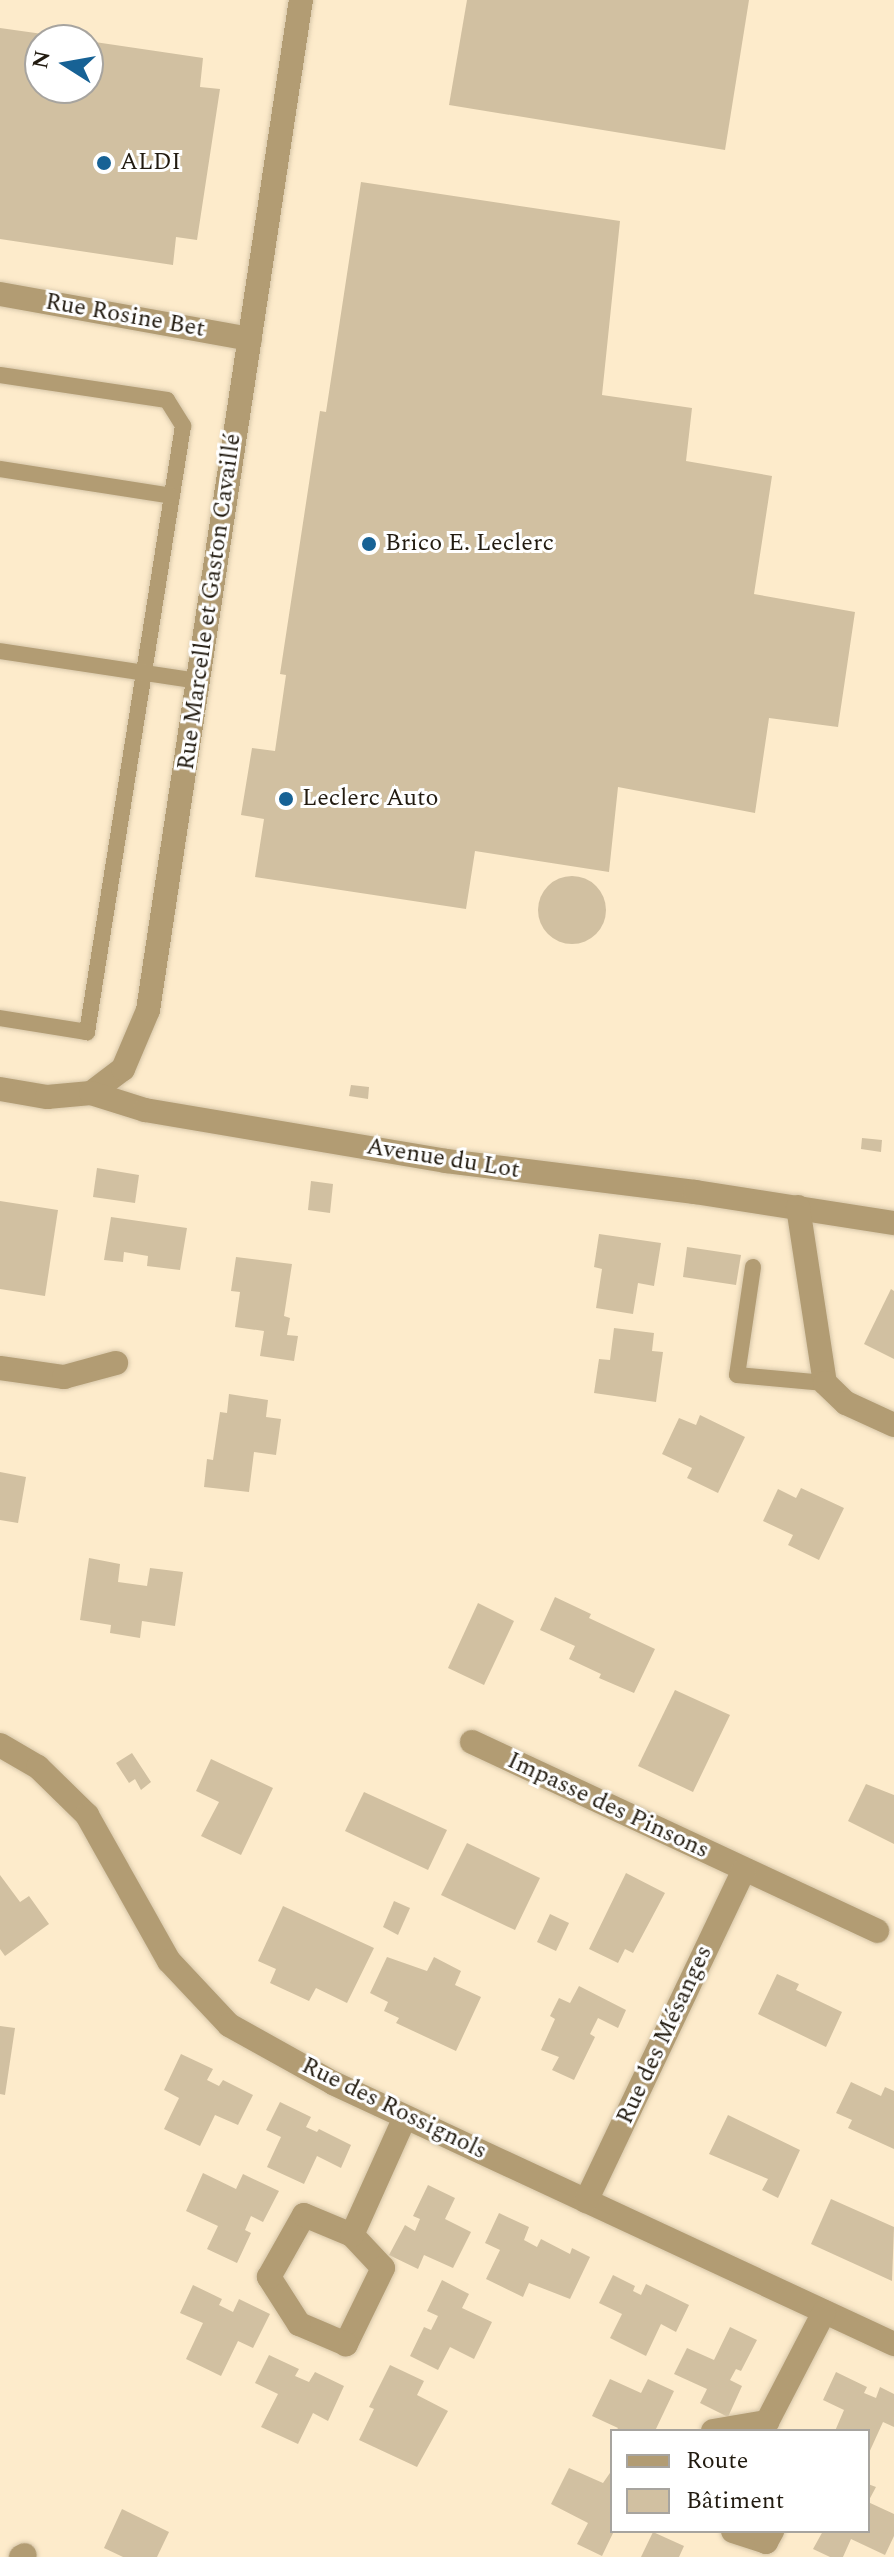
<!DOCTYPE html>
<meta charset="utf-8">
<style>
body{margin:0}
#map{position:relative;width:894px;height:2557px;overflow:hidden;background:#fdebcb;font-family:Spectral,serif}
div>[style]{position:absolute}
.building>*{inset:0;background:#d1c0a1}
.round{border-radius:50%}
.roads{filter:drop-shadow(0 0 2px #d6c6a9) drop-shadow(0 0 2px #d6c6a9)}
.lane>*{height:16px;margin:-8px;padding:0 8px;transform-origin:8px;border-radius:8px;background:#b29c73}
.street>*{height:24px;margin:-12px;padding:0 12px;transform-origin:12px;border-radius:12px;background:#b29c73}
.dots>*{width:22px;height:22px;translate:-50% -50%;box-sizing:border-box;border:4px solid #fff;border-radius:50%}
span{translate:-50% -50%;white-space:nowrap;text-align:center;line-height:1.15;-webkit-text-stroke:6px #fff;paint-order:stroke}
.poi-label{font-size:24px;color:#221b10}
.left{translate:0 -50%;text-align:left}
.street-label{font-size:24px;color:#221b10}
.legend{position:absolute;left:610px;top:2429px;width:260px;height:104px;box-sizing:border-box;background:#fff;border:2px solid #a7a49f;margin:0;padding:10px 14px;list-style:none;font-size:24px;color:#221b10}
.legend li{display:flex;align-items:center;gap:16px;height:40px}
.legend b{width:40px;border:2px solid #a7a49f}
.north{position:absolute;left:24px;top:24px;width:80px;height:80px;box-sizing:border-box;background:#fff;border:2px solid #a7a49f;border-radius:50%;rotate:281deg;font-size:22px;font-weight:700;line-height:32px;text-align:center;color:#221b10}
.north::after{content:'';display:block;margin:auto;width:28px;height:36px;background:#176295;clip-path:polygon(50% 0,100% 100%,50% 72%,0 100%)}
</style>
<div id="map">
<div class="building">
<i style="clip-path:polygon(467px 0,749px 0,725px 150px,449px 105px)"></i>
<i style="clip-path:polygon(0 28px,71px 38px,40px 40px,40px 88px,88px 88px,88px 41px,203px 58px,200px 87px,220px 89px,197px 240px,176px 237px,173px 265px,0 239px)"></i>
<i style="clip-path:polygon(361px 182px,620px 221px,602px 395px,692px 408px,686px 461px,772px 476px,754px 594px,855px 612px,838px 727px,769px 718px,755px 813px,618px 787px,609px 872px,475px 851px,466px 909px,255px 877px,264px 819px,241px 815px,252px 748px,275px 751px,286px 675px,280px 674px,320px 411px,326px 412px)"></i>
<i class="round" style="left:538px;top:876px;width:68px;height:68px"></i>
<i style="clip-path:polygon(351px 1085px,369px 1087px,368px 1099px,349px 1096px)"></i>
<i style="clip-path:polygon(862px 1138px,882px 1140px,881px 1152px,861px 1149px)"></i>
<i style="clip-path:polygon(97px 1168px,139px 1175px,135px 1203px,93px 1197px)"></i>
<i style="clip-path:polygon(311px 1181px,333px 1184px,330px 1213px,308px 1210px)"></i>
<i style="clip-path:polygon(0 1201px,58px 1210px,45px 1296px,0 1289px)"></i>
<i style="clip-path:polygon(111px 1217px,187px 1228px,180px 1270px,147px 1266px,148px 1256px,124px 1252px,123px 1262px,104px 1260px)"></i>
<i style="clip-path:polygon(599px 1234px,661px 1243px,654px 1286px,638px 1283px,633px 1314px,596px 1308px,602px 1269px,594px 1267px)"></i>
<i style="clip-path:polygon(687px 1247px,741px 1255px,736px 1285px,683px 1277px)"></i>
<i style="clip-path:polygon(236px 1257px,292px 1264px,284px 1316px,290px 1318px,287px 1335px,298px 1336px,294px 1361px,260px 1356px,264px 1331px,235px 1327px,240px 1292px,231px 1291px)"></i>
<i style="clip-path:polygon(891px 1289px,894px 1291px,894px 1359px,864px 1344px)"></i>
<i style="clip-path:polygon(614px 1328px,654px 1333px,652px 1351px,663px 1352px,656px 1402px,594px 1393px,599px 1359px,610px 1360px)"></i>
<i style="clip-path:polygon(229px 1394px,268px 1400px,266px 1417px,281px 1419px,276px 1455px,254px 1452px,249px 1492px,204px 1487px,207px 1459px,213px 1460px,220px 1412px,227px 1413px)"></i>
<i style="clip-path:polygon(700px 1415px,745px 1437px,718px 1493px,687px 1478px,692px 1468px,662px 1454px,679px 1418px,696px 1425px)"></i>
<i style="clip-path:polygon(0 1472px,26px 1477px,18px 1523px,0 1520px)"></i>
<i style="clip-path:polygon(801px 1488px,844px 1508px,819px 1560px,788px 1545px,793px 1535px,763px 1521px,778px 1489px,796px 1498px)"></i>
<i style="clip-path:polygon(89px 1558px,120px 1564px,118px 1582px,147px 1586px,150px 1568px,183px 1572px,175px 1626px,142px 1621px,140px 1638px,110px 1633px,111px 1625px,80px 1620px)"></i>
<i style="clip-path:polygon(555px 1597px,591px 1614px,589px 1618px,655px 1649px,634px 1693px,599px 1678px,601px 1674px,569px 1659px,575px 1646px,540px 1630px)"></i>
<i style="clip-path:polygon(478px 1603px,514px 1621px,484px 1685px,448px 1668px)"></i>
<i style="clip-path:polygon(675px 1690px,730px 1715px,693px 1792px,638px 1766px)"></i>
<i style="clip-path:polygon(132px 1753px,151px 1782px,141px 1790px,135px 1779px,129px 1783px,116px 1763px)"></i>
<i style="clip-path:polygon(211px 1759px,273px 1788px,241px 1855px,201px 1836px,219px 1802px,196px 1791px)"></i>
<i style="clip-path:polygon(866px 1784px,894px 1795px,894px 1844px,848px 1821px)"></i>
<i style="clip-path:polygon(364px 1792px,447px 1830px,428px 1870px,345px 1831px)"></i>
<i style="clip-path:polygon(467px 1843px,540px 1878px,515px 1930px,441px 1895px)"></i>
<i style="clip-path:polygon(626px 1873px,665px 1893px,633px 1953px,625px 1949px,618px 1963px,589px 1949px)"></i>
<i style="clip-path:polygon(0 1875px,20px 1902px,29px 1896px,49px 1924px,5px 1956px,0 1949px)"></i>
<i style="clip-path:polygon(394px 1901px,410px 1908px,398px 1935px,383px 1927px)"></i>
<i style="clip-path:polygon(283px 1906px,374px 1948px,347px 2003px,316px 1988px,309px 2001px,270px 1983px,276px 1969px,258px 1961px)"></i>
<i style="clip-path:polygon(550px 1914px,569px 1923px,556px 1951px,537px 1942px)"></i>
<i style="clip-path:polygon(387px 1957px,427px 1971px,434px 1957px,461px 1971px,455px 1985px,481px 1997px,456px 2051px,396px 2023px,399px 2018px,384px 2011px,388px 2002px,370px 1993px)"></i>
<i style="clip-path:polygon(777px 1974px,799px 1984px,796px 1990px,842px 2012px,826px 2047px,758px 2014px)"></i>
<i style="clip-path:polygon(579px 1986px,626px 2010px,618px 2028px,598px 2018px,590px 2034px,595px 2037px,574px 2080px,552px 2070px,559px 2057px,541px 2050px,555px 2019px,550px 2016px,559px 1998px,570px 2003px)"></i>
<i style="clip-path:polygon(0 2026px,15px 2028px,5px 2095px,0 2094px)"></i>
<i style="clip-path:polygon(181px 2054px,213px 2069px,207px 2080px,219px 2086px,223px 2080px,253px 2095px,238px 2125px,215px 2115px,200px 2146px,164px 2129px,179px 2098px,164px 2090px)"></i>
<i style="clip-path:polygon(851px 2082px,881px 2096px,885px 2087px,894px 2091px,894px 2149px,848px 2128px,852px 2120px,836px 2113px)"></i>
<i style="clip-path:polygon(280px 2102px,311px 2117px,306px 2127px,317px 2132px,319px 2129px,351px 2145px,341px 2168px,317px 2156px,304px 2184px,267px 2167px,281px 2137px,266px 2130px)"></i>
<i style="clip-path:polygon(728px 2115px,800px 2150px,778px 2198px,762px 2190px,768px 2179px,709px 2154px)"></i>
<i style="clip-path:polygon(203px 2173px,236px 2189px,243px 2174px,279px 2191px,263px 2222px,251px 2216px,245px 2230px,251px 2233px,237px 2263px,207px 2249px,218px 2226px,186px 2211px)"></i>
<i style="clip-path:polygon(428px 2185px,455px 2198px,445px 2219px,471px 2232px,453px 2268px,424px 2255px,418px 2269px,389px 2255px,405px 2225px,415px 2231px,420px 2219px,413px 2216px)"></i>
<i style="clip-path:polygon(831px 2199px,894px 2227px,892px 2281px,811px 2244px)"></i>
<i style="clip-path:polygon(499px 2213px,529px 2227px,524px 2240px,537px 2247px,541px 2239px,570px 2254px,572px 2248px,590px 2257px,570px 2299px,529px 2283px,523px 2297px,486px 2279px,500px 2250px,485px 2243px)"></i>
<i style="clip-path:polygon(613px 2275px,635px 2286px,633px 2291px,641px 2295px,646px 2284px,689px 2305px,676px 2332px,661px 2324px,646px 2356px,610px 2338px,622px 2314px,599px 2303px)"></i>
<i style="clip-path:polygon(442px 2280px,469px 2294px,462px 2308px,492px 2322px,474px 2359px,450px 2347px,438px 2370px,410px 2356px,424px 2327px,431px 2330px,438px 2316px,427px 2311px)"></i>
<i style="clip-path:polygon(193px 2285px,222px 2299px,219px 2305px,233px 2312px,239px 2299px,270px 2314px,253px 2348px,238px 2341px,221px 2376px,186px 2359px,203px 2323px,180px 2313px)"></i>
<i style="clip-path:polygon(730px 2327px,757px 2340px,741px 2371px,736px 2369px,730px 2380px,742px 2386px,728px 2417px,700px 2403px,707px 2389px,674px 2374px,687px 2348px,714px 2360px)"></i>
<i style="clip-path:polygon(269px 2355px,299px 2369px,295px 2376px,309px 2382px,315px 2372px,344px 2386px,328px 2421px,313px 2413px,298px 2444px,261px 2427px,278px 2394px,255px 2383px)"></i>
<i style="clip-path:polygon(390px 2365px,424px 2381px,417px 2395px,448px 2411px,417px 2467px,359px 2440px,374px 2409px,369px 2407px)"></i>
<i style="clip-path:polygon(836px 2372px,867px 2387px,864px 2393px,876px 2398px,880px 2387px,894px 2394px,894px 2427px,883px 2422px,868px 2455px,868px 2431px,835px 2431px,844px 2410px,823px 2400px)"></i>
<i style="clip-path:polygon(610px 2379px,641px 2393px,648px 2379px,674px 2391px,655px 2431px,616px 2431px,618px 2428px,592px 2416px)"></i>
<i style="clip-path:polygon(569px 2468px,603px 2483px,612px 2470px,610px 2521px,614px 2531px,602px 2556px,577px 2544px,588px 2523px,551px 2504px)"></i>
<i style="clip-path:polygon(868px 2484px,876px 2487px,868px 2502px,894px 2514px,894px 2536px,885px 2555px,851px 2539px,843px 2557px,830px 2557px,813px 2549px,823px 2531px,868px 2531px)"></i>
<i style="clip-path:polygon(122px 2509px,169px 2532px,157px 2557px,123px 2557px,104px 2548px)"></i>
<i style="clip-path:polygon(653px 2532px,684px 2546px,679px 2557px,641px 2557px)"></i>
</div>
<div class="roads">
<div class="lane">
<i style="left:0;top:375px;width:169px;rotate:8.5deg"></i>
<i style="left:167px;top:400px;width:31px;rotate:58deg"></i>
<i style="left:183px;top:426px;width:614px;rotate:99deg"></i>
<i style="left:87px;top:1032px;width:88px;rotate:-170.9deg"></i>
<i style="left:0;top:469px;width:174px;rotate:8.9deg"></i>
<i style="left:0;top:651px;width:200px;rotate:8.6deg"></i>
<i style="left:753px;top:1267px;width:109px;rotate:98.4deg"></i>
<i style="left:737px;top:1375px;width:88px;rotate:5.2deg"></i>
</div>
<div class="street">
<i style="left:0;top:294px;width:254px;rotate:10.2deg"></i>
<i style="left:0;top:1089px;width:48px;rotate:9.7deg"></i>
<i style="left:47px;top:1097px;width:44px;rotate:-5.2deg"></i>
<i style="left:91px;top:1093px;width:40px;rotate:-37deg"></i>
<i style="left:123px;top:1069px;width:64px;rotate:-67deg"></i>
<i style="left:148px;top:1010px;width:1022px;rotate:-81.39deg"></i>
<i style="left:91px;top:1093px;width:57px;rotate:17.5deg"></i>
<i style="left:145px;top:1110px;width:305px;rotate:9.6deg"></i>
<i style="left:446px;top:1161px;width:251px;rotate:7.1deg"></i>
<i style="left:695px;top:1192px;width:201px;rotate:8.9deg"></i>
<i style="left:798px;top:1207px;width:178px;rotate:81.3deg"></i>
<i style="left:825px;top:1383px;width:29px;rotate:44deg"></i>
<i style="left:846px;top:1403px;width:53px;rotate:24.6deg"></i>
<i style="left:0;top:1368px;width:65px;rotate:8deg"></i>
<i style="left:64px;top:1377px;width:54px;rotate:-15.1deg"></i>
<i style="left:472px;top:1742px;width:447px;rotate:25deg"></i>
<i style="left:0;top:1745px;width:44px;rotate:30.1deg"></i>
<i style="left:38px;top:1767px;width:69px;rotate:44.4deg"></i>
<i style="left:87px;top:1815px;width:167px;rotate:60.7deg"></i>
<i style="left:169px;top:1961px;width:88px;rotate:46.8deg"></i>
<i style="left:229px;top:2025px;width:119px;rotate:29.1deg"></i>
<i style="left:333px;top:2083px;width:619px;rotate:24.95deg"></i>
<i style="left:586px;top:2201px;width:367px;rotate:-64.5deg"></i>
<i style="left:352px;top:2235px;width:45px;rotate:46.8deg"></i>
<i style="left:383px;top:2268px;width:85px;rotate:116deg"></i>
<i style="left:346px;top:2344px;width:51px;rotate:-156.9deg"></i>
<i style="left:299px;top:2324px;width:56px;rotate:-122.6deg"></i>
<i style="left:269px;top:2277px;width:71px;rotate:-60.6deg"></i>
<i style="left:304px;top:2215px;width:52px;rotate:22.6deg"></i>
<i style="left:352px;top:2235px;width:129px;rotate:-65.8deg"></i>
<i style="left:767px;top:2422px;width:124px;rotate:-62.6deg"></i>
<i style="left:713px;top:2431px;width:55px;rotate:-9.5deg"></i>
<i style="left:733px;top:2531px;width:35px;rotate:18deg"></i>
<i style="left:766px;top:2542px;width:13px;rotate:-61deg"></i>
<i style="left:21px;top:2557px;width:4px;rotate:-27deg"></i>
</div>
</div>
<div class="dots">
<i style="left:104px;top:163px;background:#176295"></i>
<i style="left:369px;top:544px;background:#176295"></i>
<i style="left:286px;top:799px;background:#176295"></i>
</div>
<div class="poi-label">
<span class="left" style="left:120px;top:163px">ALDI</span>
<span class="left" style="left:385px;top:544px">Brico E. Leclerc</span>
<span class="left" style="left:302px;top:799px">Leclerc Auto</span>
</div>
<div class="street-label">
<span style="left:125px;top:316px;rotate:10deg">Rue Rosine Bet</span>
<span style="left:210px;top:602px;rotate:-82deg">Rue Marcelle et Gaston Cavaillé</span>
<span style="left:443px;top:1159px;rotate:9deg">Avenue du Lot</span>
<span style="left:608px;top:1806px;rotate:25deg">Impasse des Pinsons</span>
<span style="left:665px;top:2035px;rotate:-65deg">Rue des Mésanges</span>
<span style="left:394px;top:2109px;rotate:26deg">Rue des Rossignols</span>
</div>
<ul class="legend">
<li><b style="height:10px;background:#b29c73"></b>Route</li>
<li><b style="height:22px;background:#d1c0a1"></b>Bâtiment</li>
</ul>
<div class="north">N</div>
</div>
